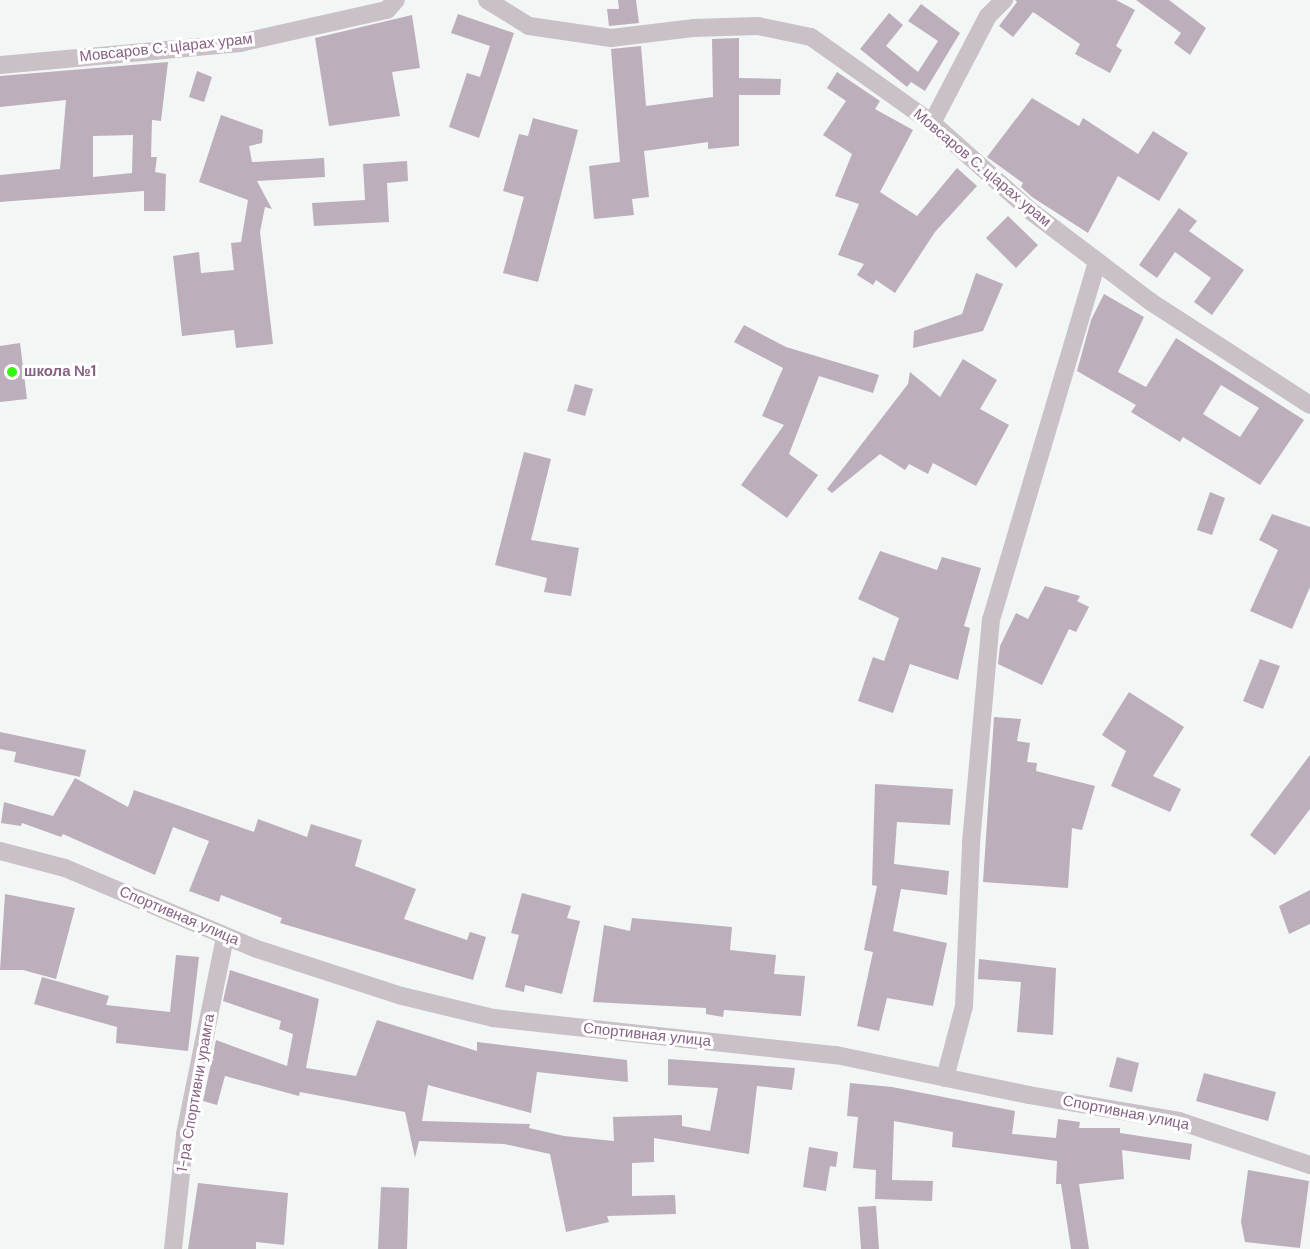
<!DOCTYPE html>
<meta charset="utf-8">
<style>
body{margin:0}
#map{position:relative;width:1310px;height:1249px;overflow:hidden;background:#f2f6f5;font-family:"DM Sans",sans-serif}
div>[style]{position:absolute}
.building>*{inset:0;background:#bdaebc}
.street>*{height:18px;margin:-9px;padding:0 9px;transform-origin:9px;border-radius:9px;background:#c9c0c8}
.dots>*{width:16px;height:16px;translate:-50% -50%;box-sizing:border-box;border:3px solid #fff;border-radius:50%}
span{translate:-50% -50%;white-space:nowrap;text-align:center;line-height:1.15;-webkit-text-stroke:6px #fff;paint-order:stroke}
.street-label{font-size:15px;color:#876284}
.poi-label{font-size:15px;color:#876284;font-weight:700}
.left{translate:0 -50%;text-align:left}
</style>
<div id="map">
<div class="building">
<i style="clip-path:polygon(618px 0,636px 0,639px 23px,609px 26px,607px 9px,619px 9px)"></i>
<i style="clip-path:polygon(1015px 0,1116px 0,1135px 10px,1116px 46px,1122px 50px,1110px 73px,1075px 54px,1080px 44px,1033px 12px,1013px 37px,999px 26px,1017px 2px)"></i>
<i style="clip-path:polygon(1136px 0,1169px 0,1206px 28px,1190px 55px,1174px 43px,1181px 33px)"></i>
<i style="clip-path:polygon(921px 4px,960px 33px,925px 91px,911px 82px,907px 87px,860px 49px,889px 13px,903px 25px,886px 46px,918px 72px,938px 41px,908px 21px)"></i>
<i style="clip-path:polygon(458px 14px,514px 33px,479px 138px,449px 127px,467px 73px,480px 77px,490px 46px,451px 33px)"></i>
<i style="clip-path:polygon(412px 15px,420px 68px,392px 72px,400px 116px,329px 126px,315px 38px)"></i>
<i style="clip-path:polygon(739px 38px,739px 78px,781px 79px,780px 95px,739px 95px,739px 146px,708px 149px,708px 142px,644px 151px,649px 197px,632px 199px,634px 215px,594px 219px,589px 166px,620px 162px,611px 49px,641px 46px,646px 106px,713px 97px,712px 39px)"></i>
<i style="clip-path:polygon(evenodd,168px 62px,161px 121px,152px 120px,151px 157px,157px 157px,155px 172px,166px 174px,165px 211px,144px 211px,144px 191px,0 202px,0 175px,60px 169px,66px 100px,0 107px,0 76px,168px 62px,133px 135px,132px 173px,93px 177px,93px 136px,133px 135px)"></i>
<i style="clip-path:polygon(197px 71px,212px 77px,204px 102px,189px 97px)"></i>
<i style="clip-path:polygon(837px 72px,880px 101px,875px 109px,913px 130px,880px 192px,917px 216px,957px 168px,977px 186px,935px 232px,895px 293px,876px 280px,873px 285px,857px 275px,864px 264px,838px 255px,859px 204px,835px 196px,852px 154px,823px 135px,846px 101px,827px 88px)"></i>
<i style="clip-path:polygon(1032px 98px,1079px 126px,1083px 118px,1138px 154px,1153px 131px,1188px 153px,1159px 201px,1118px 176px,1088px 233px,1032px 197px,1021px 187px,1023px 183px,987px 157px)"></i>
<i style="clip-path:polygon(221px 115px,263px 130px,262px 143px,249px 146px,252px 162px,324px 158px,325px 177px,257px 181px,272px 209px,265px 207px,260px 232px,273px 344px,236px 348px,234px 330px,182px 336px,173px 256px,199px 252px,201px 273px,234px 270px,231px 243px,241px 242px,248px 200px,199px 182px)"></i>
<i style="clip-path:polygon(533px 118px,578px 130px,538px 282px,503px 273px,524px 197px,503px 191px,519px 134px,528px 136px)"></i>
<i style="clip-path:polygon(407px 161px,408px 181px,387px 183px,389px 222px,314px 226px,312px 203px,365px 200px,363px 164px)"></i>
<i style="clip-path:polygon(1179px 208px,1197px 221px,1189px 231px,1244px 270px,1212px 315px,1194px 302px,1211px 278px,1175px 252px,1157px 278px,1139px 265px)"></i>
<i style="clip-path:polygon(1008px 216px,1038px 245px,1016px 268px,986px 238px)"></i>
<i style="clip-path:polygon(976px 273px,1003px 284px,983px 331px,913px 348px,914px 331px,962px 314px)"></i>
<i style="clip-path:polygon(evenodd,1104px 294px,1144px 317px,1118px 372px,1146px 387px,1176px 338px,1304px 420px,1260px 485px,1183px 437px,1180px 442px,1131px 412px,1136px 405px,1077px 371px,1091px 320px,1104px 294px,1221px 385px,1259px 408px,1240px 437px,1203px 414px,1221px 385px)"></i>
<i style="clip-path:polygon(744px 325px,786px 347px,879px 375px,873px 393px,819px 376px,789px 454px,818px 475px,787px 518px,741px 485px,784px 425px,762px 416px,783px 368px,734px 342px)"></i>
<i style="clip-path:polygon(20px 343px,27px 399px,0 402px,0 346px)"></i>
<i style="clip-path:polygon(963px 359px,997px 380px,980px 409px,1009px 425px,976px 486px,933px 463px,928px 474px,909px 464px,905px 470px,880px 454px,832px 493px,827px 489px,908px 384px,910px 372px,940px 397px)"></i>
<i style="clip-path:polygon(575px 384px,593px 389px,585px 416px,567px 411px)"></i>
<i style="clip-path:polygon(524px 452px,551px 459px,531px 540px,579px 548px,571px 596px,544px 592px,547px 578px,495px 565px)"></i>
<i style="clip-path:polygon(1210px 492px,1225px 498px,1212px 535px,1197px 530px)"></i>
<i style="clip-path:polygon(1272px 514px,1310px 527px,1310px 587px,1292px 629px,1250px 611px,1278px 550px,1259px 540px)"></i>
<i style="clip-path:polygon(880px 551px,937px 570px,942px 557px,981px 568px,964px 626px,970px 628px,958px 680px,910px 664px,893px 713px,858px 701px,873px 657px,884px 661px,899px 618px,858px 599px)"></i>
<i style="clip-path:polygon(1045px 586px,1080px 596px,1077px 601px,1089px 607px,1076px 632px,1069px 629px,1042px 685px,998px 664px,1000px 646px,1016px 613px,1028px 619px)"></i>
<i style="clip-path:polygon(1260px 659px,1280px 666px,1263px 709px,1243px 701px)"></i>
<i style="clip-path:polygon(1129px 692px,1184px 727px,1153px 776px,1181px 789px,1170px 812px,1111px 786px,1126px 751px,1102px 735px)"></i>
<i style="clip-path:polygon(994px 717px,1021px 719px,1017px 741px,1030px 743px,1027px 762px,1037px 763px,1036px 771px,1095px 786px,1082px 830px,1072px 828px,1068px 888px,983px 882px)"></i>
<i style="clip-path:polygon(0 732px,86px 750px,80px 777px,14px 762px,16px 752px,0 749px)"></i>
<i style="clip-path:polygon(1310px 755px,1310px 809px,1275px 855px,1250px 835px)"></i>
<i style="clip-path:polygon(75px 778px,128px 807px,134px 790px,254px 832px,258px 819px,307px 837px,311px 824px,362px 840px,355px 866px,416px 889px,404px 919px,467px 940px,470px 932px,486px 937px,473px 980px,280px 923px,282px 918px,221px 895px,219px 902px,189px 891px,209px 841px,173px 827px,155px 875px,63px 834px,61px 837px,22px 823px,21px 826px,1px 823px,4px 802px,53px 816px)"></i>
<i style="clip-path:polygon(875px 784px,953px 789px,950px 825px,897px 822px,894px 864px,949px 871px,947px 895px,901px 889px,893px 931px,947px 943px,933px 1006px,887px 998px,879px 1031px,857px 1026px,873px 952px,864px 950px,877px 886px,872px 885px)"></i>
<i style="clip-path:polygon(1310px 890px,1310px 924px,1289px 934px,1279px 906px)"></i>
<i style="clip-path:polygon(522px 893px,571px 906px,567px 918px,580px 921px,562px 994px,525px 985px,524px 992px,505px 987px,519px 935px,511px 933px)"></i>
<i style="clip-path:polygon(5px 894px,75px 908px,56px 979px,23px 970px,0 970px)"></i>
<i style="clip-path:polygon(632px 918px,732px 927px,730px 950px,776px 955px,774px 974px,805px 976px,801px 1016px,724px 1010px,723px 1017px,706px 1014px,706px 1008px,593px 1002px,604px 925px,630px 931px)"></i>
<i style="clip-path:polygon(176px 955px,199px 957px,188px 1051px,116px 1043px,117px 1027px,34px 1004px,42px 977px,109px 996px,106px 1005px,170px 1012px)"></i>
<i style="clip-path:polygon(979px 959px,1056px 968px,1053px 1035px,1017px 1032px,1021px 982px,978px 979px)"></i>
<i style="clip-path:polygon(230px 970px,319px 999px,306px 1068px,356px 1076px,377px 1020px,477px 1051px,477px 1042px,627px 1060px,628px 1082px,537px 1072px,531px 1113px,428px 1085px,422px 1121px,530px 1124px,529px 1128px,564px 1136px,614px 1141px,613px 1117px,682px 1115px,682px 1126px,710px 1131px,718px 1088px,668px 1085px,668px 1059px,795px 1068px,792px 1090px,757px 1086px,749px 1154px,654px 1138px,654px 1162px,632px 1163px,632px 1196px,675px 1195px,676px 1214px,607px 1216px,609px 1222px,566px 1232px,550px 1154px,504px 1144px,419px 1141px,415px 1158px,405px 1112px,300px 1092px,299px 1096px,225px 1076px,217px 1105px,203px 1101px,216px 1040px,287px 1066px,293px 1034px,279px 1029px,281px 1021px,223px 1001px)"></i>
<i style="clip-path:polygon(1117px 1057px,1139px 1063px,1132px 1092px,1109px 1087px)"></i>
<i style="clip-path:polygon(1204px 1073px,1276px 1092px,1268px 1121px,1196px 1101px)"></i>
<i style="clip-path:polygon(850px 1083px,892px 1087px,1015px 1111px,1012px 1134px,1056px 1138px,1058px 1119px,1080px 1122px,1079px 1128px,1120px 1128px,1120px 1133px,1192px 1144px,1190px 1160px,1122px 1150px,1124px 1179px,1079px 1184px,1089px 1249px,1071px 1249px,1061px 1184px,1056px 1184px,1057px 1161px,952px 1147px,953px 1132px,894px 1121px,892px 1180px,933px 1181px,932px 1201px,875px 1199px,876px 1170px,853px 1168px,858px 1117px,847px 1116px)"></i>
<i style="clip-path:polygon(809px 1147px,838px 1152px,836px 1167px,830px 1166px,826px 1191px,803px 1187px)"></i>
<i style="clip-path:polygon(1248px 1170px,1309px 1181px,1300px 1248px,1245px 1242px,1241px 1222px)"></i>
<i style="clip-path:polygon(198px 1183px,288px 1193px,284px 1245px,256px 1242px,256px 1249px,188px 1249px)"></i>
<i style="clip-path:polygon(381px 1187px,409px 1188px,407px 1249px,378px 1249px)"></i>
<i style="clip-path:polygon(876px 1206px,879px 1249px,861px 1249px,858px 1207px)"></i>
</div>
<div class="street">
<i style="left:487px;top:0;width:49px;rotate:31.8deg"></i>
<i style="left:529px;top:26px;width:83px;rotate:8.3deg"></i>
<i style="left:611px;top:38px;width:84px;rotate:-6.9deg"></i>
<i style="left:694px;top:28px;width:64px;rotate:-1.8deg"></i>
<i style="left:758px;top:26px;width:54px;rotate:11.7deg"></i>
<i style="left:811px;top:37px;width:148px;rotate:35.4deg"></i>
<i style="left:932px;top:123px;width:134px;rotate:41.7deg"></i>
<i style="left:1032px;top:212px;width:149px;rotate:37.1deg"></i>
<i style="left:1151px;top:302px;width:189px;rotate:32.9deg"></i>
<i style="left:0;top:65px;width:241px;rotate:-5.2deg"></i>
<i style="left:240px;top:43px;width:151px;rotate:-12.7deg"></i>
<i style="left:387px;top:10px;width:13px;rotate:-48deg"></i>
<i style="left:932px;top:123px;width:121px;rotate:-62.4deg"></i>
<i style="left:988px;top:16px;width:23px;rotate:-45deg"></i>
<i style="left:0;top:851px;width:67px;rotate:14.7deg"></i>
<i style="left:65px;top:868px;width:208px;rotate:22.9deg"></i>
<i style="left:257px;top:949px;width:152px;rotate:18deg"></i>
<i style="left:402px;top:996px;width:94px;rotate:13.6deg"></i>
<i style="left:493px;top:1018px;width:345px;rotate:6.2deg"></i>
<i style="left:836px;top:1055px;width:197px;rotate:11.7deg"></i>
<i style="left:1029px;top:1095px;width:152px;rotate:9.8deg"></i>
<i style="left:1179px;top:1121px;width:138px;rotate:18.6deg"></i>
<i style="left:945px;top:1078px;width:74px;rotate:-75.2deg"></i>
<i style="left:964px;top:1006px;width:163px;rotate:-87.5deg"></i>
<i style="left:971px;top:843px;width:224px;rotate:-84.9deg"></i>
<i style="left:991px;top:620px;width:374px;rotate:-73.5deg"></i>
<i style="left:173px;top:1249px;width:116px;rotate:-84deg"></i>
<i style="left:185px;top:1134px;width:201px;rotate:-78.5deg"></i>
</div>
<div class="dots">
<i style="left:12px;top:372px;background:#34f612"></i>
</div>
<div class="street-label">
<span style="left:166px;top:48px;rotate:-6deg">Мовсаров С. цIарах урам</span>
<span style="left:982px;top:168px;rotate:40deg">Мовсаров С. цIарах урам</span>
<span style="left:179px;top:916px;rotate:23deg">Спортивная улица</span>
<span style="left:647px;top:1035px;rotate:6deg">Спортивная улица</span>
<span style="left:196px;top:1093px;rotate:-80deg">1-ра Спортивни урамга</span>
<span style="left:1126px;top:1113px;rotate:11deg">Спортивная улица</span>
</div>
<div class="poi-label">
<span class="left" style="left:24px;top:372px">школа №1</span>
</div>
</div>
